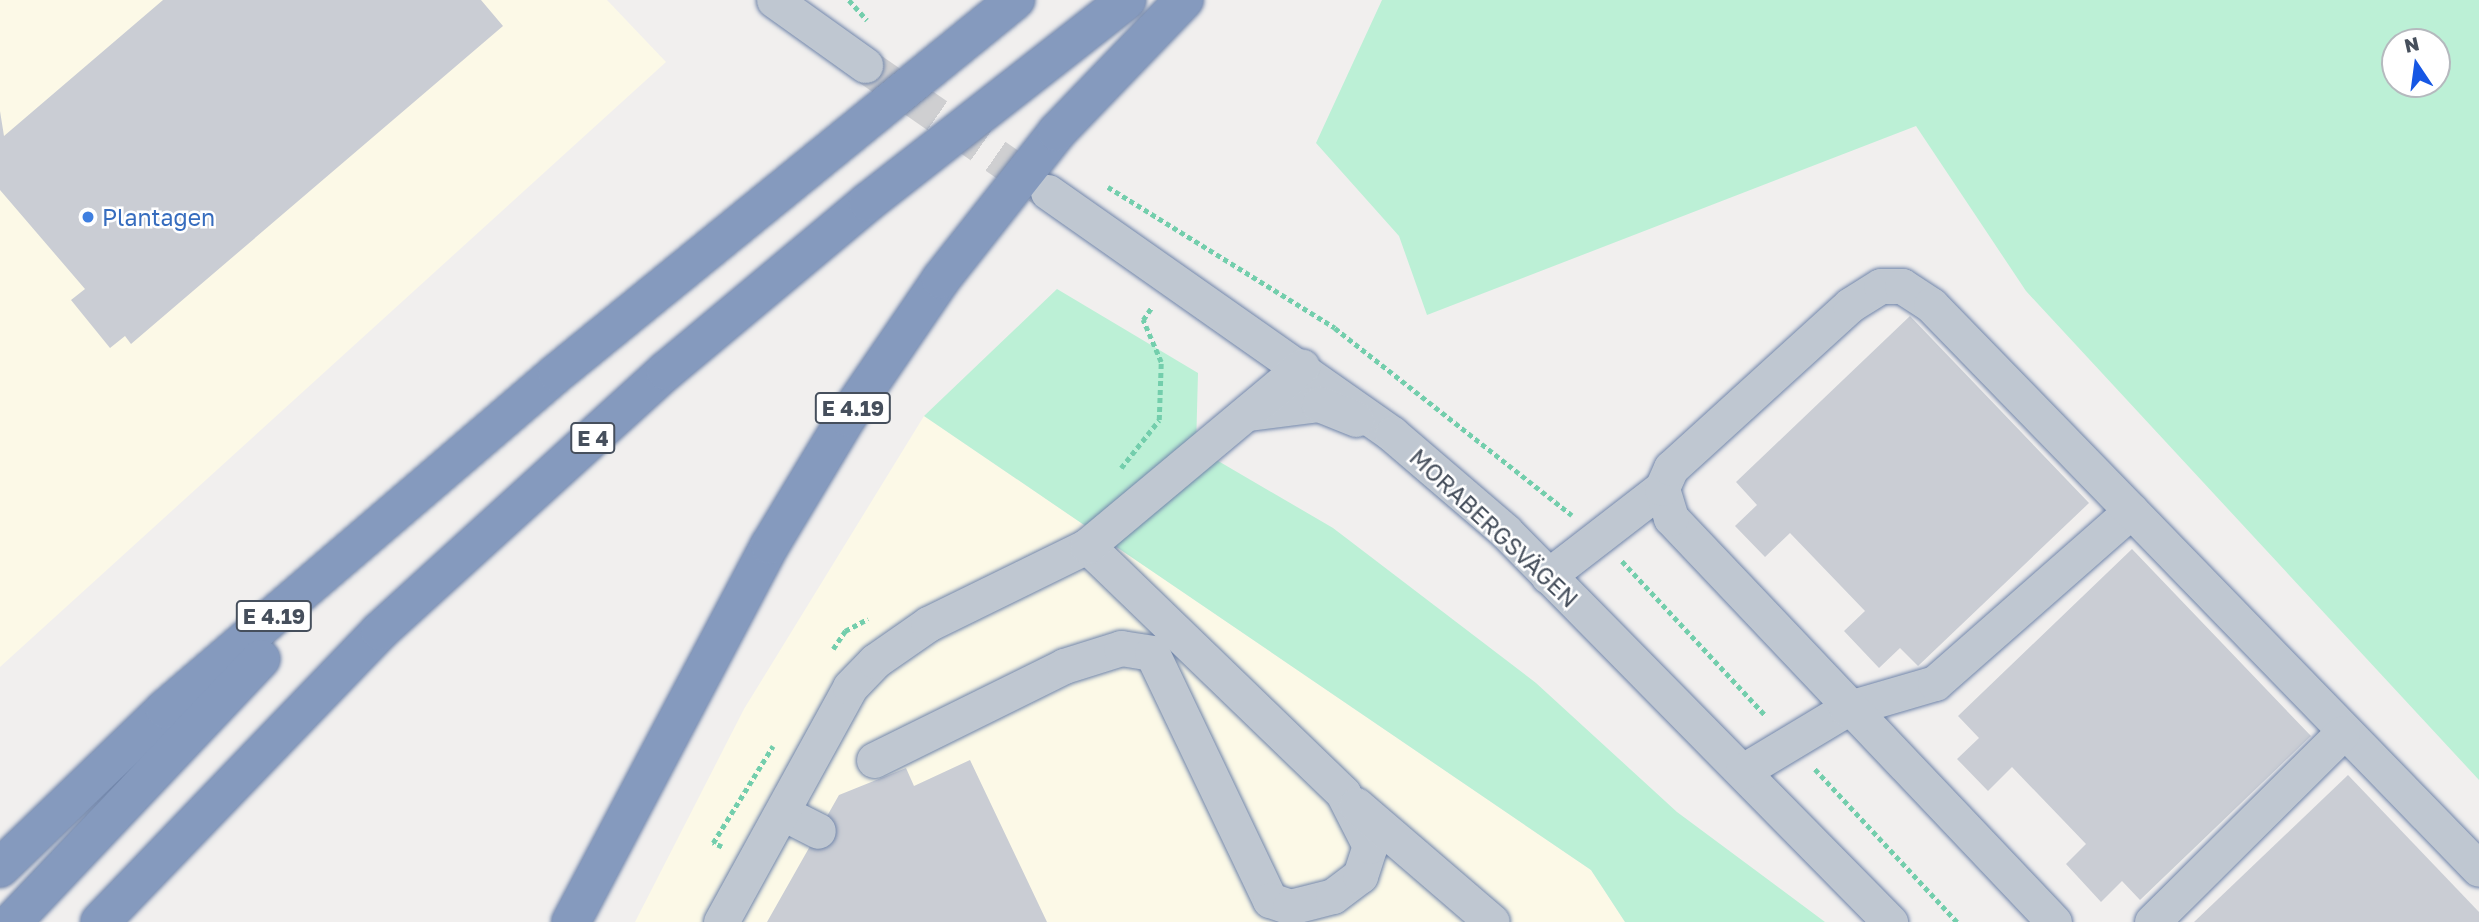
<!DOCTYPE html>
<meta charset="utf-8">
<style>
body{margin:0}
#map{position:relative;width:2479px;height:922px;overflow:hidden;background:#f1efee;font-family:"Golos Text",sans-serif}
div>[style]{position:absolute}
.commercial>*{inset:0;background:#fcf9e7}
.green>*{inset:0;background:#bcf0d6}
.building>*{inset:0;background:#cacdd4}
.minor-tunnel>*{height:35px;margin-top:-17.5px;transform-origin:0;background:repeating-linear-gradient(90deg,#cfcfd1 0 35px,transparent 0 53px)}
.path>*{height:4.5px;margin-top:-2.25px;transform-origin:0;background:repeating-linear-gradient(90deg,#73ceac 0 5px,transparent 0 8.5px)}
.roads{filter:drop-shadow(0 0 2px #7085aa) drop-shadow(0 0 2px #7085aa)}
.minor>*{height:35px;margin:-17.5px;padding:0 17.5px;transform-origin:17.5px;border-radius:17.5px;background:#bfc7d1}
.highway>*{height:38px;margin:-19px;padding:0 19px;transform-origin:19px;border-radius:19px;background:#859abe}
.dots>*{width:19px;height:19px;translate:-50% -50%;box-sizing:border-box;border:4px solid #fff;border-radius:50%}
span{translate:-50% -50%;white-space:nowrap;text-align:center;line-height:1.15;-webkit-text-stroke:5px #fff;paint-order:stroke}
.shield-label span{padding:2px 5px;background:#fff;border:2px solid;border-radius:5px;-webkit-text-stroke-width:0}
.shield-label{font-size:21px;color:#464f5c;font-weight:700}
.shop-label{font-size:23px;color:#366cbe}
.left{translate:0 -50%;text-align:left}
.street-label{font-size:23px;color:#464f5c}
.north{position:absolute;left:2381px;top:28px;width:70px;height:70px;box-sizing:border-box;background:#fff;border:2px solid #b5b9be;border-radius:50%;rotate:347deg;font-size:19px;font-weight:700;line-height:28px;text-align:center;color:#464f5c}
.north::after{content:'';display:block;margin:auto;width:24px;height:32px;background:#1657e4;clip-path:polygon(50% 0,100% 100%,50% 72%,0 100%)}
</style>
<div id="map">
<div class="commercial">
<i style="clip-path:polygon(0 0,607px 0,666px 62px,0 667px)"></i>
<i style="clip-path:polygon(924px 416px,1591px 870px,1625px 922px,635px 922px,744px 709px)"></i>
</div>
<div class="green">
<i style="clip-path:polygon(evenodd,1382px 0,2479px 0,2479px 780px,2026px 291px,1916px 126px,1427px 315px,1399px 236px,1316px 143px,1382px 0,2437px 42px,2437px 84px,2395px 84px,2395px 42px,2437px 42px)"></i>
<i style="clip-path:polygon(1057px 289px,1198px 373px,1196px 448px,1333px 528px,1536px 683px,1677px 812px,1825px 922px,1625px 922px,1591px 870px,924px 416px)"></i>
</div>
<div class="building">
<i style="clip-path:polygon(163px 0,481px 0,503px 26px,131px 344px,125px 336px,110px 348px,71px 300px,85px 289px,0 190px,0 111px,4px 136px)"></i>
<i style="clip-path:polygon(1910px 316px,2089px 503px,1918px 666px,1900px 648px,1879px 668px,1844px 631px,1865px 611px,1790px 533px,1765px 557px,1735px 526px,1757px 505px,1736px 482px)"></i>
<i style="clip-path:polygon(2132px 549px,2311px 736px,2140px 900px,2122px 881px,2101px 902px,2066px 864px,2086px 844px,2012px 767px,1988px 791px,1957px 759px,1979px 738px,1958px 716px)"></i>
<i style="clip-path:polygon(970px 760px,1047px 922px,767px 922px,839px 795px,906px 768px,914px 786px)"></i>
<i style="clip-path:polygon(2348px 775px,2479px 912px,2479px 922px,2194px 922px)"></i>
</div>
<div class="minor-tunnel">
<i style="left:865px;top:65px;width:219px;rotate:34.8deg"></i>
</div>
<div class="path">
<i style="left:849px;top:0;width:27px;rotate:48deg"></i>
<i style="left:1108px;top:187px;width:267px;rotate:31.8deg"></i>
<i style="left:1335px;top:328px;width:302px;rotate:38.3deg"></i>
<i style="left:1121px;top:468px;width:61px;rotate:-51.6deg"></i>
<i style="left:1159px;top:420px;width:58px;rotate:-88deg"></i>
<i style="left:1161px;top:362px;width:46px;rotate:-113.2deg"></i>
<i style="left:1143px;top:320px;width:14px;rotate:-56deg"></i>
<i style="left:1622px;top:561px;width:212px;rotate:47.1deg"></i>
<i style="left:833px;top:649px;width:22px;rotate:-56deg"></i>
<i style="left:845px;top:631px;width:26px;rotate:-28deg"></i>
<i style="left:1815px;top:769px;width:209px;rotate:47.1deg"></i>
<i style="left:722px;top:847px;width:10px;rotate:-156deg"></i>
<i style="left:713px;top:843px;width:114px;rotate:-58.3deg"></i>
</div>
<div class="roads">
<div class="minor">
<i style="left:774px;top:0;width:112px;rotate:35.5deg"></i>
<i style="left:1048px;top:192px;width:421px;rotate:35.1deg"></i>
<i style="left:1392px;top:434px;width:149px;rotate:40.6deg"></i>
<i style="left:1505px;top:531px;width:549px;rotate:45.44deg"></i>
<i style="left:1249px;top:413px;width:71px;rotate:-7.3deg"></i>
<i style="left:1319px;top:404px;width:40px;rotate:22deg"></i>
<i style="left:1548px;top:576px;width:144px;rotate:-37.7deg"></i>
<i style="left:874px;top:760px;width:212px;rotate:-26.3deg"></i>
<i style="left:1064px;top:666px;width:60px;rotate:-17.5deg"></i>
<i style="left:1121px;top:648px;width:31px;rotate:9deg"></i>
<i style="left:1152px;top:653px;width:274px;rotate:64.5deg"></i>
<i style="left:1270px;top:900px;width:21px;rotate:19deg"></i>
<i style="left:1290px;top:907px;width:44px;rotate:-14.3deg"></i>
<i style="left:1333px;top:896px;width:34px;rotate:-37deg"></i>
<i style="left:1360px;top:876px;width:32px;rotate:-72deg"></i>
<i style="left:1370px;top:846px;width:59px;rotate:-117deg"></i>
<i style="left:1343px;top:793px;width:356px;rotate:-136deg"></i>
<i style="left:1743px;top:771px;width:120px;rotate:-31deg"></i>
<i style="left:1846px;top:709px;width:93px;rotate:-16.3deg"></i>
<i style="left:1935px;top:683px;width:261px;rotate:-41.3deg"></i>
<i style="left:1356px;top:805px;width:179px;rotate:40.7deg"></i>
<i style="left:783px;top:813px;width:39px;rotate:27deg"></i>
<i style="left:721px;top:922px;width:268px;rotate:-61.2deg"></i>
<i style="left:850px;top:687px;width:36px;rotate:-46deg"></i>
<i style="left:875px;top:661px;width:65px;rotate:-34.9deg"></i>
<i style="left:928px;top:624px;width:177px;rotate:-26.1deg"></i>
<i style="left:1087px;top:546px;width:280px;rotate:-39.9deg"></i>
<i style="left:2054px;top:922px;width:557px;rotate:-133.47deg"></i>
<i style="left:1671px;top:518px;width:31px;rotate:-107deg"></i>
<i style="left:1662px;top:488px;width:22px;rotate:-66deg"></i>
<i style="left:1671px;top:468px;width:242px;rotate:-42.3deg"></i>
<i style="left:1850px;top:305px;width:36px;rotate:-32deg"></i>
<i style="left:1881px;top:286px;width:21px"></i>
<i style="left:1902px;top:286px;width:35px;rotate:33deg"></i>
<i style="left:1931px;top:305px;width:786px;rotate:45.82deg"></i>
<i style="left:2152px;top:922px;width:268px;rotate:-44.8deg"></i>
</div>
<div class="highway">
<i style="left:0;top:868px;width:229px;rotate:-43.9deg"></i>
<i style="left:165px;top:709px;width:516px;rotate:-40.6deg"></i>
<i style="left:557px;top:373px;width:591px;rotate:-39.16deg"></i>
<i style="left:12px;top:922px;width:362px;rotate:-46.6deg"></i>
<i style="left:100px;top:922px;width:404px;rotate:-46.1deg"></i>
<i style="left:380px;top:631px;width:387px;rotate:-42.3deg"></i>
<i style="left:666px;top:371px;width:263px;rotate:-39.9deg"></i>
<i style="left:868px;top:202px;width:328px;rotate:-38deg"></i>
<i style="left:571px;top:922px;width:426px;rotate:-62.2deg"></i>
<i style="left:770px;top:545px;width:149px;rotate:-59deg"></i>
<i style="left:847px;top:417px;width:167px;rotate:-55.7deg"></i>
<i style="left:941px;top:279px;width:187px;rotate:-51.7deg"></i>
<i style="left:1057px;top:132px;width:183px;rotate:-46.1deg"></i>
</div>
</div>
<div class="dots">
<i style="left:88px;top:217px;background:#3f7fe0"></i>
</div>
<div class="shield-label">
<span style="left:853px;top:408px">E 4.19</span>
<span style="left:593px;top:438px">E 4</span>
<span style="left:274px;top:616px">E 4.19</span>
</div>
<div class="shop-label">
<span class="left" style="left:102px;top:217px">Plantagen</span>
</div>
<div class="street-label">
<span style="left:1494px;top:528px;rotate:43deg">MORABERGSVÄGEN</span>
</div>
<div class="north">N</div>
</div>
